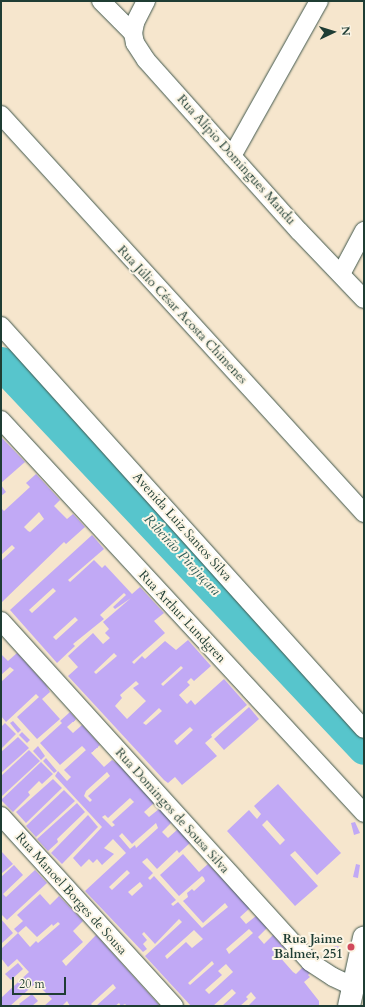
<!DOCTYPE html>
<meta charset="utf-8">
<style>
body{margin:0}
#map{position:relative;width:365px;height:1007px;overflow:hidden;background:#f6e6cd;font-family:Cardo,serif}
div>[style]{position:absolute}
.river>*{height:33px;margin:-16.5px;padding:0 16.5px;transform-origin:16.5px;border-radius:16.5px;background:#57c5cc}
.building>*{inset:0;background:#c1a9f5}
.round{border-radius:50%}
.roads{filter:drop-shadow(0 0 1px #3f564b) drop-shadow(0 0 1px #3f564b)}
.street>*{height:18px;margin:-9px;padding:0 9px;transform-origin:9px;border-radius:9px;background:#fff}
.secondary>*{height:22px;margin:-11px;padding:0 11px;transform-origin:11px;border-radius:11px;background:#fff}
.dots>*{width:11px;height:11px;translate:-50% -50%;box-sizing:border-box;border:2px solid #fcf5e5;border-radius:50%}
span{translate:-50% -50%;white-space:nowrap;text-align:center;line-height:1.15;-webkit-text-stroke:4px #fcf5e5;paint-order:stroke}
.street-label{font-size:13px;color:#1f3d34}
.poi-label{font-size:13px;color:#1f3d34;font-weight:700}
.right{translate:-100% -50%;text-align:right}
.water-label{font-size:14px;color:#2d5f5a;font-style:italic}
.frame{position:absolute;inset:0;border:2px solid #1f3d34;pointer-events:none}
.north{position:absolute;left:313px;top:12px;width:40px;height:40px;-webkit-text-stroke:3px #fcf5e5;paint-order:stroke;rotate:86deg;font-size:11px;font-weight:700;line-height:16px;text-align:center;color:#1f3d34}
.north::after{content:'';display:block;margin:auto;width:14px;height:18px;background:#1f3d34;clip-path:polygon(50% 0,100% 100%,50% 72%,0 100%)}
.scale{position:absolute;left:12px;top:977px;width:54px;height:18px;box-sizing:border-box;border:2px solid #1f3d34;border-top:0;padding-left:5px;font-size:12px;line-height:14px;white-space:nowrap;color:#1f3d34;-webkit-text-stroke:3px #fcf5e5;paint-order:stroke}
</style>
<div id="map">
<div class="river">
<i style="left:1px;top:363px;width:529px;rotate:46.68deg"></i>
</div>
<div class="building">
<i style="clip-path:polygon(1px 437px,25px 462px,1px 483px)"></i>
<i style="clip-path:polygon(evenodd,36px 474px,60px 500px,54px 506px,67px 519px,73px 514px,85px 527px,66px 544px,64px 542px,2px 602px,1px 561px,15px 548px,12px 545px,1px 555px,1px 508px,4px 511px,30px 487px,26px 483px,36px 474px,39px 512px,44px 519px,30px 532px,28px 531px,24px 527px,39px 512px)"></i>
<i style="clip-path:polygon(1px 485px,6px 492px,1px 496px)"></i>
<i style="clip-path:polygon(evenodd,92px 535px,104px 549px,68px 580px,70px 582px,94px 560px,102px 568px,105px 565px,132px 594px,140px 587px,164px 613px,154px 621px,165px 633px,132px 662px,134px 664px,142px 656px,145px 659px,165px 641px,176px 650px,188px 640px,211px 666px,194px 681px,191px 678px,187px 682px,190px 685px,179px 695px,187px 704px,191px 700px,195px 705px,224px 679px,247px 705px,211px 735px,212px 737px,205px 743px,217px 756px,182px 785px,175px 777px,168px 783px,164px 780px,68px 676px,78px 667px,68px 656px,93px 633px,103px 644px,110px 638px,105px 633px,109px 629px,103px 622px,131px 598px,115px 609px,113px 607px,126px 595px,124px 593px,100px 615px,104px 619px,73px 644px,75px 646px,57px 663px,10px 610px,92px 535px,53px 588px,56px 591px,32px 613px,29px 610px,53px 588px,92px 535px,75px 617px,78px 620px,56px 640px,53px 637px,75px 617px,92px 535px,114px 653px,117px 656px,96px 674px,94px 672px,114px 653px,92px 535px,181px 666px,183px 668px,163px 686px,161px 684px,181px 666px,92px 535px,136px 681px,139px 684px,133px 688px,146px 701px,127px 719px,115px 706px,122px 698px,120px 695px,136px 681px,92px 535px,159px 708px,162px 711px,146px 725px,143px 723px,159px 708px,92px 535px,190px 727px,193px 730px,177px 745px,174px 741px,190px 727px)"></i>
<i style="clip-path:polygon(17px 653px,46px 685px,50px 692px,42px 699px,60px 719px,37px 739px,17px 717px,39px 697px,36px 694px,6px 722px,1px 716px,1px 682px,14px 670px,10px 667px,1px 675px,1px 654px,8px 661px)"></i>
<i style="clip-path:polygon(249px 707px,259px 719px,224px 750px,214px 739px)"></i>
<i style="clip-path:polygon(evenodd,70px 712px,76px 719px,67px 727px,73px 733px,82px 725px,100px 745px,91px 753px,104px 767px,112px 760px,118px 764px,154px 803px,144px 812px,149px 817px,159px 809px,167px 816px,171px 823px,162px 832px,168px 838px,178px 829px,191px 842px,179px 853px,177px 850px,157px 869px,147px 858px,142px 862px,153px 873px,148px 878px,150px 880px,154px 876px,176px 900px,171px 904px,173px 906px,178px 902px,202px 928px,228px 907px,225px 903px,203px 923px,183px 901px,188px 897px,187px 893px,192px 889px,194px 891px,205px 881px,204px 878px,202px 876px,179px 896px,160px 875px,183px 854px,199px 872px,208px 864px,250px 908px,240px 917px,246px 924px,256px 916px,267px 928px,258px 937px,264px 944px,273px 935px,285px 949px,278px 955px,293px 972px,296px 974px,304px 966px,310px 973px,308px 975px,310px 977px,304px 982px,319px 1001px,319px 1006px,248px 1006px,256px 998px,251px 992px,246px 997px,248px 999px,240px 1006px,222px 1006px,236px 993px,232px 989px,213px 1006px,191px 1006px,145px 956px,182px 922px,179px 919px,155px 944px,144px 932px,142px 934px,147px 940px,143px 944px,147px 949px,143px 952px,85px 891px,126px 853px,113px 839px,104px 848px,114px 854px,102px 865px,97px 859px,93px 863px,89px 859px,81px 867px,73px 858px,102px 827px,55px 776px,58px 771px,67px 781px,71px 777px,64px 770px,86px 750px,82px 746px,60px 765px,40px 743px,62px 723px,60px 721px,70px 712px,107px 772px,110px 776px,88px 796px,92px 800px,90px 802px,84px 796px,86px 791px,107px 772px,70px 712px,130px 798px,134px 802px,112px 822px,115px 825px,112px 827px,102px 817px,105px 815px,108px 818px,130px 798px,70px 712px,156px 823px,158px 828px,136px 848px,135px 845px,130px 849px,119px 836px,122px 833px,132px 844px,156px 823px,70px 712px,127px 870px,130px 873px,112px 890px,109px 887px,127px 870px,70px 712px,140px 882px,143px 886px,132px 896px,128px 892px,140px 882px,70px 712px,249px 929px,253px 933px,229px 954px,226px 949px,249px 929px,70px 712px,194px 930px,203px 939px,192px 948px,186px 942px,167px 959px,165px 956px,194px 930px,70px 712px,212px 961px,214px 964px,190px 985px,188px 983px,212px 961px,70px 712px,226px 964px,233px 972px,209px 994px,205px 990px,222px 975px,218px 971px,226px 964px)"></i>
<i style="clip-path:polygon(13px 721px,21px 730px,18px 733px,10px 723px)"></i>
<i style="clip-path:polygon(5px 723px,16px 734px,2px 748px,1px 727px)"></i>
<i style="clip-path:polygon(22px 732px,30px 740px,27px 743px,19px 735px)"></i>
<i style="clip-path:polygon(18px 737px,29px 748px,1px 773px,1px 752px)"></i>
<i style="clip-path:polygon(38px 746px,45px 756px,41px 760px,33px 751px)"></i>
<i style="clip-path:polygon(29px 750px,40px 761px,1px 797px,1px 776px)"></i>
<i style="clip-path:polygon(46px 758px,57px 771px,54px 773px,43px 761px)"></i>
<i style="clip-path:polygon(41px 762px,53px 774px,42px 784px,39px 781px,28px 792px,30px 795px,13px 812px,1px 800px)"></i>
<i style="clip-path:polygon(53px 779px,62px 788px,26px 823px,16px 812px)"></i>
<i style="clip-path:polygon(evenodd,278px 784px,341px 853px,317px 875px,295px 851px,290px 855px,318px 886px,295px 906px,227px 831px,249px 810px,257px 819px,261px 814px,254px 806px,278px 784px,267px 820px,285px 840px,280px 845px,262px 825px,267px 820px)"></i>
<i style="clip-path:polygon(64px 790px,75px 801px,36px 837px,26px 826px)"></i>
<i style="clip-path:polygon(77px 803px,85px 812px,57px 839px,58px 842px,48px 851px,37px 839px)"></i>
<i style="clip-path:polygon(88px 815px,98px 827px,62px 864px,51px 853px)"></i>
<i style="clip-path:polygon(355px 822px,360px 833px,354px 835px,351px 823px)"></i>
<i style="clip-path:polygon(1px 851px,13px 864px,1px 874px)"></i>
<i style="clip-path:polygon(356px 864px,360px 865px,358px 878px,353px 877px)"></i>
<i style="clip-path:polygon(14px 865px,23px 875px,3px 894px,6px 897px,35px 870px,47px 883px,7px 920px,1px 914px,1px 877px)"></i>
<i style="clip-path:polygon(40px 894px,50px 905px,59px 896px,83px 921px,73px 931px,83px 942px,62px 961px,66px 966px,96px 935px,160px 1006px,127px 1006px,125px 1004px,121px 1006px,119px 1003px,115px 1006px,96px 1006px,116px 988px,113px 984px,91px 1004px,93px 1006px,70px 1006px,67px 1001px,62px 1006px,44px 1006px,52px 999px,36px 983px,10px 1006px,1px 1006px,1px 998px,29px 972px,17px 959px,8px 967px,1px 958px,1px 949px,18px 933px,30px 947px,36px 941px,38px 943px,60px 924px,58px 922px,53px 926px,52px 924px,37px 937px,26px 926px,18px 933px,14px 929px,23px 921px,17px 915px)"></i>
<i style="clip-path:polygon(1px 919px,13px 933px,1px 944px)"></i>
<i class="round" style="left:331.5px;top:945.5px;width:9px;height:9px"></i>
<i style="clip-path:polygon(18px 963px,23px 969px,11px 980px,5px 974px)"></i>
<i style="clip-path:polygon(32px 994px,38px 1001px,32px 1006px,21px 1006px,19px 1004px)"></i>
</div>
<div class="roads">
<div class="street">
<i style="left:101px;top:1px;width:45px;rotate:45deg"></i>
<i style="left:146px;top:1px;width:25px;rotate:117deg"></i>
<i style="left:135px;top:23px;width:10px;rotate:101deg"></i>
<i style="left:133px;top:33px;width:10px;rotate:79deg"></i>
<i style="left:135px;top:43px;width:20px;rotate:57deg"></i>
<i style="left:146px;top:60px;width:229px;rotate:48.2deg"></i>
<i style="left:299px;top:231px;width:94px;rotate:46.3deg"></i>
<i style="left:1px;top:115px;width:539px;rotate:47.63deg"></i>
<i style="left:232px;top:156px;width:178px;rotate:-60.7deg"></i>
<i style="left:341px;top:274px;width:49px;rotate:-61.9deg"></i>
<i style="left:1px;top:326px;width:542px;rotate:47.99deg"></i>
<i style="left:1px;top:420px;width:535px;rotate:47.27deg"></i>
<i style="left:1px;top:621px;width:460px;rotate:47.8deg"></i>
<i style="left:310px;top:962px;width:27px;rotate:33deg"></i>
<i style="left:333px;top:977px;width:23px;rotate:25deg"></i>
<i style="left:1px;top:816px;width:257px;rotate:47.7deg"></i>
</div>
<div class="secondary">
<i style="left:349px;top:1006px;width:70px;rotate:-77.6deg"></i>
</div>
</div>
<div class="dots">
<i style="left:351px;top:947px;background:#d1495b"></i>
</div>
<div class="street-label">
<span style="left:236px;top:160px;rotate:48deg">Rua Alípio Domingues Mandu</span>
<span style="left:182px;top:315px;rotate:47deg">Rua Júlio César Acosta Chimenes</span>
<span style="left:182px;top:527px;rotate:48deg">Avenida Luiz Santos Silva</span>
<span style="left:182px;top:617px;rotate:47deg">Rua Arthur Lundgren</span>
<span style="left:172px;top:811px;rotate:48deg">Rua Domingos de Sousa Silva</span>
<span style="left:71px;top:894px;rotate:48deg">Rua Manoel Borges de Sousa</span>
</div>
<div class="poi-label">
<span class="right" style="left:343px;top:947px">Rua Jaime<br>Balmer, 251</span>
</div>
<div class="water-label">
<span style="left:182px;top:555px;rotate:47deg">Ribeirão Pirajuçara</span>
</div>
<div class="frame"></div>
<div class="north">N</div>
<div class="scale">20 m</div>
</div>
